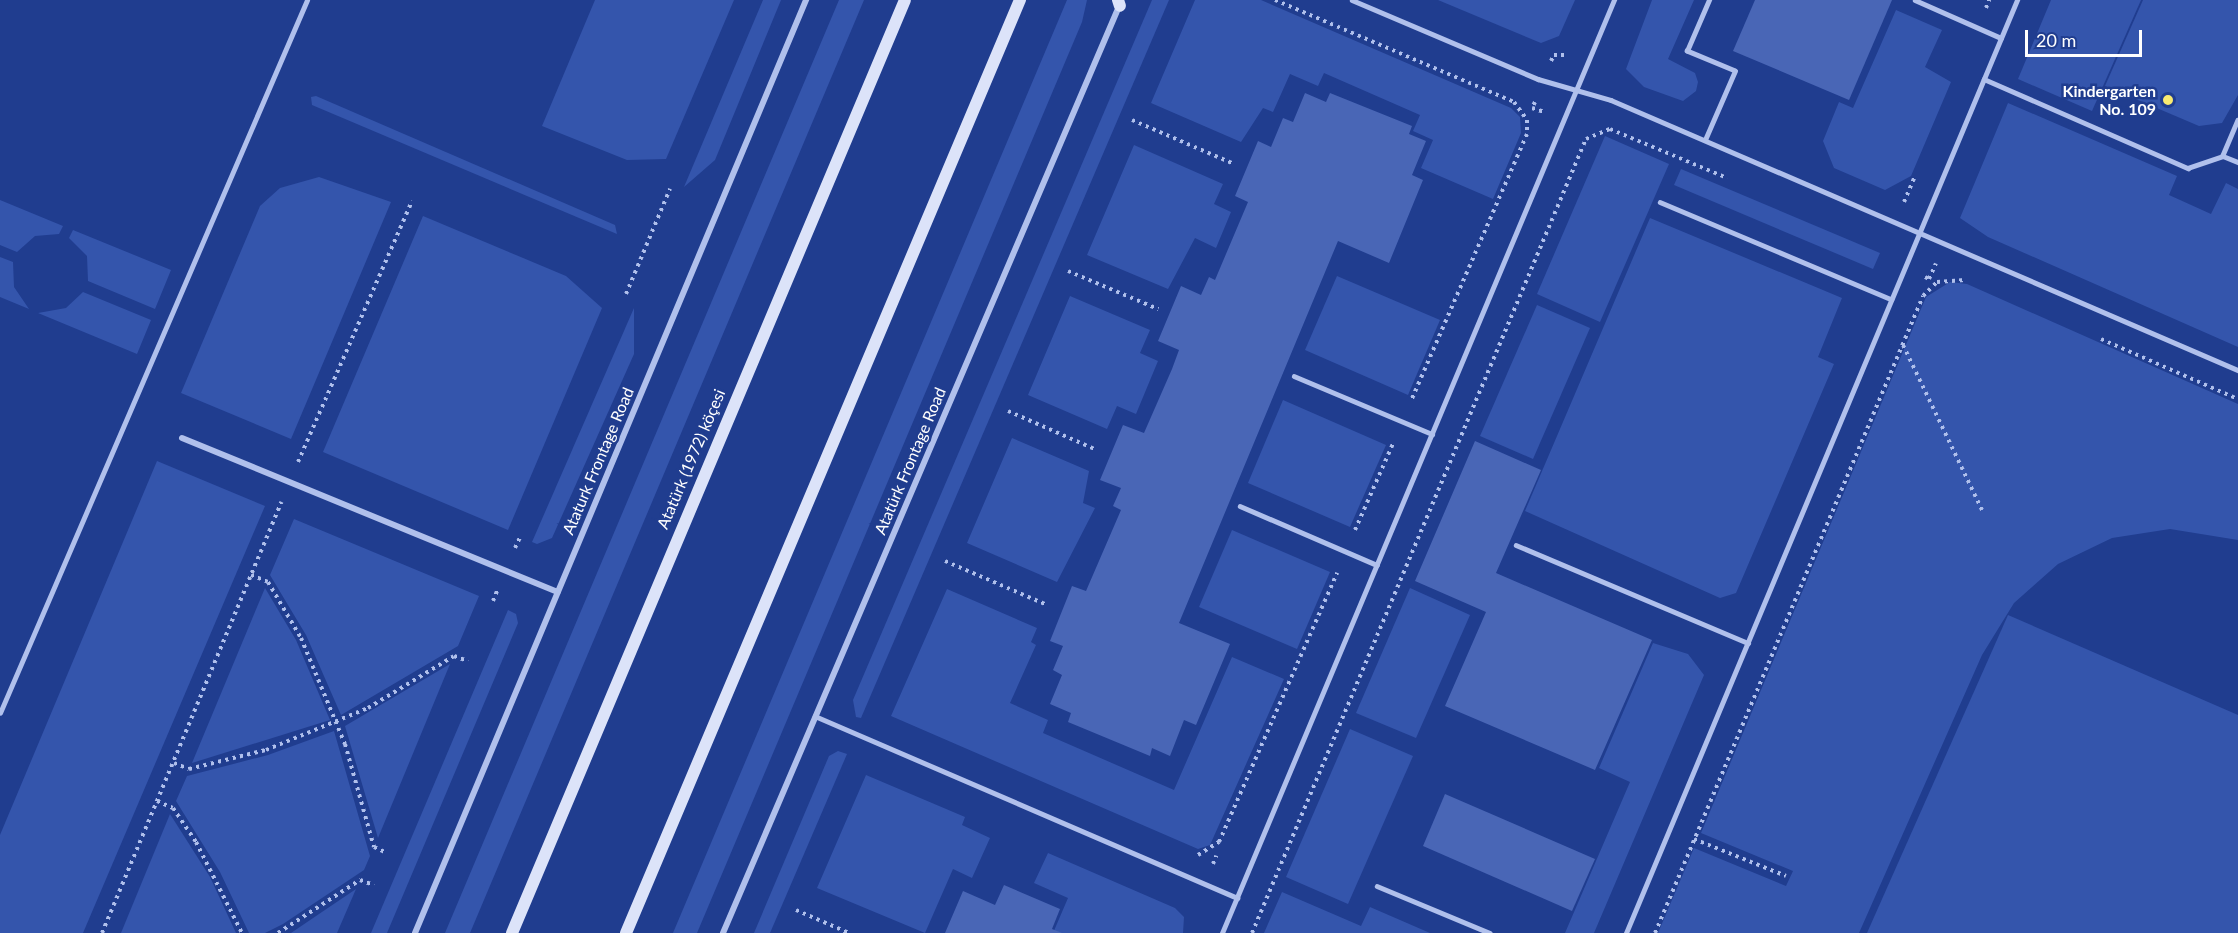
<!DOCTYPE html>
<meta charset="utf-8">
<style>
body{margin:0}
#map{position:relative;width:2238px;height:933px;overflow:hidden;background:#203d8f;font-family:Lato,sans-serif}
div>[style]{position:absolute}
.green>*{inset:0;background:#3455ac}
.building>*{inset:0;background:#4966b6}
.path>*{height:4px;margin-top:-2px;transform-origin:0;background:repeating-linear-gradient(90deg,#b0c0ec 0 3px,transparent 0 7.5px)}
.service>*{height:4.5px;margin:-2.25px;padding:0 2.25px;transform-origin:2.25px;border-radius:2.25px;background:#b0c0ec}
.minor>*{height:6px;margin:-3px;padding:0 3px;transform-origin:3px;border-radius:3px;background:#b0c0ec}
.secondary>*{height:12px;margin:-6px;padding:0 6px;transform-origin:6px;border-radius:6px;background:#dce3f9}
.dots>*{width:16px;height:16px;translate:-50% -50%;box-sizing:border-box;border:3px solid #203d8f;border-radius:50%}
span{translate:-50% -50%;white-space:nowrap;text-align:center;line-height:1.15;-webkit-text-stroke:5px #203d8f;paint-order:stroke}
.poi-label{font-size:16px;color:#fff;font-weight:700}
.right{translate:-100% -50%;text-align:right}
.street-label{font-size:16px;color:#fff}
.scale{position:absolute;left:2025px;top:30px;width:117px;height:27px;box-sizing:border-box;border:3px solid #fff;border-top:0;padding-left:8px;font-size:18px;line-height:21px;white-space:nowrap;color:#fff;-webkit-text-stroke:4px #203d8f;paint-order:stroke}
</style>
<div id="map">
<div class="green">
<i style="clip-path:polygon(595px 0,734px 0,666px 159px,627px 160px,542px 126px)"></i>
<i style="clip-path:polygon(763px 0,781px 0,715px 160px,684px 187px)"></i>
<i style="clip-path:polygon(839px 0,864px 0,470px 933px,445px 933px)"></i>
<i style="clip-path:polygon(1067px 0,1087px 0,1082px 22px,697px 933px,673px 933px)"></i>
<i style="clip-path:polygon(1152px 0,1169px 0,861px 718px,856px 717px,853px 700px)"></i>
<i style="clip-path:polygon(1195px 0,1261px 0,1511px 108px,1520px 117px,1521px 133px,1493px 199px,1421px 168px,1433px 140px,1413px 131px,1420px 115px,1324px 73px,1318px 86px,1290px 74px,1273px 112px,1263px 108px,1241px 142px,1151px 103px)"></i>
<i style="clip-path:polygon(1438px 0,1575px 0,1559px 36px,1541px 43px)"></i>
<i style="clip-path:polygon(1652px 0,1694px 0,1668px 59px,1695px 73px,1698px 82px,1696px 91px,1683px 101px,1644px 87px,1626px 69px)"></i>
<i style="clip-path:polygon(2051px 0,2141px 0,2092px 111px,2018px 79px)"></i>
<i style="clip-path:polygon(2143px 0,2238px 0,2238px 95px,2222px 123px,2199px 126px,2105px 86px)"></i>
<i style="clip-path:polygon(1896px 10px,1942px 30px,1925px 67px,1951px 82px,1911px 176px,1885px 190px,1834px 168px,1823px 141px,1839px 102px,1853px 108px)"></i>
<i style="clip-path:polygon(316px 96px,615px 225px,617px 234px,312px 105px,311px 97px)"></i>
<i style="clip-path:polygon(2008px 103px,2177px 176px,2169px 195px,2211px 214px,2226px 183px,2238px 189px,2238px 347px,1988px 237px,1960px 218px)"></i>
<i style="clip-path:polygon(1605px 136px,1669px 164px,1600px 322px,1537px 294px)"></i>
<i style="clip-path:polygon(1134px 145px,1223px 184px,1214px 204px,1231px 212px,1216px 248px,1195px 238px,1168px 289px,1087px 255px)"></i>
<i style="clip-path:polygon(1681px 169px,1880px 253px,1873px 269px,1674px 185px)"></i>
<i style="clip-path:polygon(319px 177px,391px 202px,291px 439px,181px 393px,260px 206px,280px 188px)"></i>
<i style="clip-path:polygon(0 200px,63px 226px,59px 234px,35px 236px,17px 252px,0 245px)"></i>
<i style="clip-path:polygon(423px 216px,566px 276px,602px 308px,508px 530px,323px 452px)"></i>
<i style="clip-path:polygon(1650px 218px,1842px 298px,1818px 357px,1834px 364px,1736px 593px,1720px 598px,1525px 511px)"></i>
<i style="clip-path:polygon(73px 230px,171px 270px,155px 309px,88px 281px,87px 256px,69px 238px)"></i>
<i style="clip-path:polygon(0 257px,13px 262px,14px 287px,29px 309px,0 297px)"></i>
<i style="clip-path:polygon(1337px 276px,1440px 320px,1408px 395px,1305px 350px)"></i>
<i style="clip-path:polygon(1950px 282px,1967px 284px,2238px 404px,2238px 540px,2170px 529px,2112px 538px,2058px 564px,2014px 603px,1982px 655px,1859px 933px,1658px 933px,1694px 848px,1786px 886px,1793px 871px,1701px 833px,1926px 297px)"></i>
<i style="clip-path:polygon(83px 292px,151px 320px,137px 354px,38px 313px,66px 308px)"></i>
<i style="clip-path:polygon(1070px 296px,1150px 330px,1140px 353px,1158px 361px,1136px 414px,1117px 406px,1107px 429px,1028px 395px)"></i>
<i style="clip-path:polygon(1537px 305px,1590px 328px,1533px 459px,1480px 436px)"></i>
<i style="clip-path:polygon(634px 308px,634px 354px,552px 538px,537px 544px,532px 542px)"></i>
<i style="clip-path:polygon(1283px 400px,1386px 445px,1350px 527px,1248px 483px)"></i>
<i style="clip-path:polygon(1012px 438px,1089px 471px,1083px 503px,1095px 508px,1057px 582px,967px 543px)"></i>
<i style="clip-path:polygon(157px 461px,265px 506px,83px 933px,0 933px,0 835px)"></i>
<i style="clip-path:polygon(294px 519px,479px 596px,458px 646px,341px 715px,306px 635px,270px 575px)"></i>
<i style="clip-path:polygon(1232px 530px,1330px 572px,1297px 649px,1199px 607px)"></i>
<i style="clip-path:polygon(265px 588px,296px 640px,330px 720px,192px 763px)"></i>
<i style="clip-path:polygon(1410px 588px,1470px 615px,1416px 738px,1356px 713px)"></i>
<i style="clip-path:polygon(947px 589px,1037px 628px,1031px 642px,1036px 645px,1010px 703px,1048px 720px,1043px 733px,1174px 790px,1232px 657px,1284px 679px,1210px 845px,1198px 849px,891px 716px)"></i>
<i style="clip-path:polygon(508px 610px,516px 614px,518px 623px,387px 933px,371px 933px)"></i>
<i style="clip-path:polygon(2008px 615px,2238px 715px,2238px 933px,1867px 933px)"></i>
<i style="clip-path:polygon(1653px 643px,1688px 654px,1704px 675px,1594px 933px,1565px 933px,1630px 782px,1599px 768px)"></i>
<i style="clip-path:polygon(450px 664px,378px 838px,345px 726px)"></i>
<i style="clip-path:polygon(1350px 729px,1413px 756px,1348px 904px,1286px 877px)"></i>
<i style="clip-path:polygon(334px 731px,370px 856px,364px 870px,283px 924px,265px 933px,249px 933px,220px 872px,176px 801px,187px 776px,268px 755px)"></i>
<i style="clip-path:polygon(838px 751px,847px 754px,770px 933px,754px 933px,829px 756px)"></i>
<i style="clip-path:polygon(866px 775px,965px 817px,962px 825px,990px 838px,972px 878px,953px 869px,925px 933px,817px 888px)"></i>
<i style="clip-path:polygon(170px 814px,210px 877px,236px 933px,121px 933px)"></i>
<i style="clip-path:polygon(1048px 853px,1175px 908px,1184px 917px,1183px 933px,1053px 933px,1068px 898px,1034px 883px)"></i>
<i style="clip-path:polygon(356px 889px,337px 933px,291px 933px,319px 914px)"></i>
<i style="clip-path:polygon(1282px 892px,1361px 926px,1370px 907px,1430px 933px,1264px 933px)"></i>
</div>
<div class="building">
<i style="clip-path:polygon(1755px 0,1892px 0,1849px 100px,1733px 51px)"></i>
<i style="clip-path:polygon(1305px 93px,1326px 102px,1330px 93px,1412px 126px,1409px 134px,1426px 141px,1412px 175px,1423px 180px,1389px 263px,1338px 241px,1179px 623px,1230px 644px,1196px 725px,1184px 720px,1170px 756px,1152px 748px,1150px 756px,1068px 722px,1071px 713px,1050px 704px,1062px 675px,1053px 670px,1063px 646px,1050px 641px,1072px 586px,1086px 591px,1121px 510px,1113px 506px,1121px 488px,1100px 480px,1123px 425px,1144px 433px,1172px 369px,1179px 350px,1158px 341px,1181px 286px,1201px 295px,1209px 277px,1215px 280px,1248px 202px,1235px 196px,1258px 141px,1271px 147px,1283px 118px,1293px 122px)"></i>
<i style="clip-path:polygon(1475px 441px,1541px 470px,1496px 573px,1652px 640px,1595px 770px,1445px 706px,1486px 612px,1415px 581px)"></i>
<i style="clip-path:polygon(1445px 794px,1595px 859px,1572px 911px,1423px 846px)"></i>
<i style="clip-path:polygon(1004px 885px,1060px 909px,1052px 929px,1062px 933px,945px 933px,963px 891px,995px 905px)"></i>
</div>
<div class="path">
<i style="left:1275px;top:0;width:260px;rotate:23.1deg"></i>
<i style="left:1514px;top:102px;width:22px;rotate:54deg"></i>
<i style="left:1527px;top:120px;width:14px;rotate:90deg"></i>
<i style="left:1527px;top:134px;width:291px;rotate:113.5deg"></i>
<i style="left:1986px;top:8px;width:9px;rotate:-69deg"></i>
<i style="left:1551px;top:61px;width:7px;rotate:-63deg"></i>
<i style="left:1554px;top:55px;width:13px"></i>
<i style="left:1535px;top:102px;width:7px;rotate:117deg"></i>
<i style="left:1532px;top:108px;width:13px;rotate:18deg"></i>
<i style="left:1132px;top:120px;width:109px;rotate:23.3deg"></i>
<i style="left:1904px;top:202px;width:26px;rotate:-67deg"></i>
<i style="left:1068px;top:271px;width:98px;rotate:22.9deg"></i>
<i style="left:1925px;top:277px;width:4px;rotate:27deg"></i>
<i style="left:1929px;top:279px;width:17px;rotate:-66deg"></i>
<i style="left:626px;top:294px;width:114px;rotate:-67.3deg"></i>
<i style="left:2101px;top:339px;width:150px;rotate:23.7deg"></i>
<i style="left:1903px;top:345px;width:183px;rotate:64.4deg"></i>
<i style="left:1008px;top:411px;width:97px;rotate:23.7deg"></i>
<i style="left:298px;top:462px;width:285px;rotate:-66.4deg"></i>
<i style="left:1355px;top:530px;width:97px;rotate:-66.3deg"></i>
<i style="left:515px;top:548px;width:14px;rotate:-65deg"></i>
<i style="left:945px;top:561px;width:111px;rotate:23.3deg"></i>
<i style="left:251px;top:575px;width:18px;rotate:22deg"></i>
<i style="left:268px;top:582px;width:65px;rotate:59.5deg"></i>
<i style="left:301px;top:638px;width:115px;rotate:67.5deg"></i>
<i style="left:345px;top:744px;width:107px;rotate:74.3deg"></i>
<i style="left:374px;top:847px;width:14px;rotate:25deg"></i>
<i style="left:493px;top:601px;width:11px;rotate:-68deg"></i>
<i style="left:174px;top:763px;width:16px;rotate:22deg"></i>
<i style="left:189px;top:769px;width:79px;rotate:-13.9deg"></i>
<i style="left:266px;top:750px;width:110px;rotate:-22.4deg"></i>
<i style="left:368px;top:708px;width:100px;rotate:-31.2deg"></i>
<i style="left:454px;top:656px;width:15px;rotate:20deg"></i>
<i style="left:157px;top:801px;width:17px;rotate:24deg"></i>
<i style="left:173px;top:808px;width:41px;rotate:55.9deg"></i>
<i style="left:196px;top:842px;width:102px;rotate:63.2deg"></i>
<i style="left:1694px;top:839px;width:99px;rotate:21.9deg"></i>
<i style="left:1198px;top:855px;width:25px;rotate:-32deg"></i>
<i style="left:1219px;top:842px;width:294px;rotate:-66.3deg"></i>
<i style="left:1213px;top:864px;width:9px;rotate:-69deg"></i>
<i style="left:796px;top:910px;width:58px;rotate:23.5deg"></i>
<i style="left:102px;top:933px;width:467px;rotate:-67.4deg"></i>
<i style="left:278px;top:933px;width:98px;rotate:-32.9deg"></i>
<i style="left:360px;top:880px;width:15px;rotate:20deg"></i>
<i style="left:1252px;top:933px;width:861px;rotate:-67.19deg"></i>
<i style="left:1586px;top:139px;width:26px;rotate:-23deg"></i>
<i style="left:1610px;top:129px;width:127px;rotate:22.7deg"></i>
<i style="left:1655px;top:933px;width:691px;rotate:-67.18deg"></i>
<i style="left:1923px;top:296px;width:20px;rotate:-45deg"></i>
<i style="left:1937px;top:282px;width:28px;rotate:-4deg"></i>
</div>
<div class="service">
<i style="left:1352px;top:0;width:202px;rotate:23deg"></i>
<i style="left:1538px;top:79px;width:76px;rotate:16deg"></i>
<i style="left:1611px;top:100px;width:683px;rotate:23.3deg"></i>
<i style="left:1915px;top:0;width:94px;rotate:23.8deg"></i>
<i style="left:1984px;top:79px;width:223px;rotate:23.6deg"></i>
<i style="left:2188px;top:168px;width:37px;rotate:-19deg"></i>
<i style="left:2238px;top:120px;width:39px;rotate:113deg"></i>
<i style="left:2223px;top:156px;width:16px;rotate:22deg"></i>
<i style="left:1705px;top:140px;width:75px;rotate:-66.5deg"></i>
<i style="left:1735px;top:71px;width:52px;rotate:-157.4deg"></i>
<i style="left:1687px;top:51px;width:56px;rotate:-66.7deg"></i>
<i style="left:1660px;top:202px;width:251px;rotate:22.8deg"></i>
<i style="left:1294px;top:376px;width:150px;rotate:22.8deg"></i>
<i style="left:1240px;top:506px;width:149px;rotate:23.3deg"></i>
<i style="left:1516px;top:545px;width:252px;rotate:22.9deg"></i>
<i style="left:0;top:713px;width:776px;rotate:-66.7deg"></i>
<i style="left:815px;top:716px;width:460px;rotate:23.3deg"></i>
<i style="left:1377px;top:886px;width:122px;rotate:22.6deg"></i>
<i style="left:1222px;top:933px;width:1012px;rotate:-67.21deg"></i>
<i style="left:1626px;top:933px;width:1012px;rotate:-67.26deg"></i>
</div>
<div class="minor">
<i style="left:182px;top:438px;width:406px;rotate:22.3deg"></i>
<i style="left:415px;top:933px;width:1012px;rotate:-67.26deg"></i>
<i style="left:723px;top:933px;width:1010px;rotate:-66.86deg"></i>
</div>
<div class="secondary">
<i style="left:1118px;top:0;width:6px;rotate:72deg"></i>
<i style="left:512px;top:933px;width:1012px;rotate:-67.16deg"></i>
<i style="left:626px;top:933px;width:1013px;rotate:-67.11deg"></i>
</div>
<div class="dots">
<i style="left:2168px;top:100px;background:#f9ea71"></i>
</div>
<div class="poi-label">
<span class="right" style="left:2156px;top:100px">Kindergarten<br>No. 109</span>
</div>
<div class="street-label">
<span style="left:691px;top:459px;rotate:-67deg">Atatürk (1972) köçesi</span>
<span style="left:598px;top:461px;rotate:-67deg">Ataturk Frontage Road</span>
<span style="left:910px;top:461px;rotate:-67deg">Atatürk Frontage Road</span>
</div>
<div class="scale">20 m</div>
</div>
